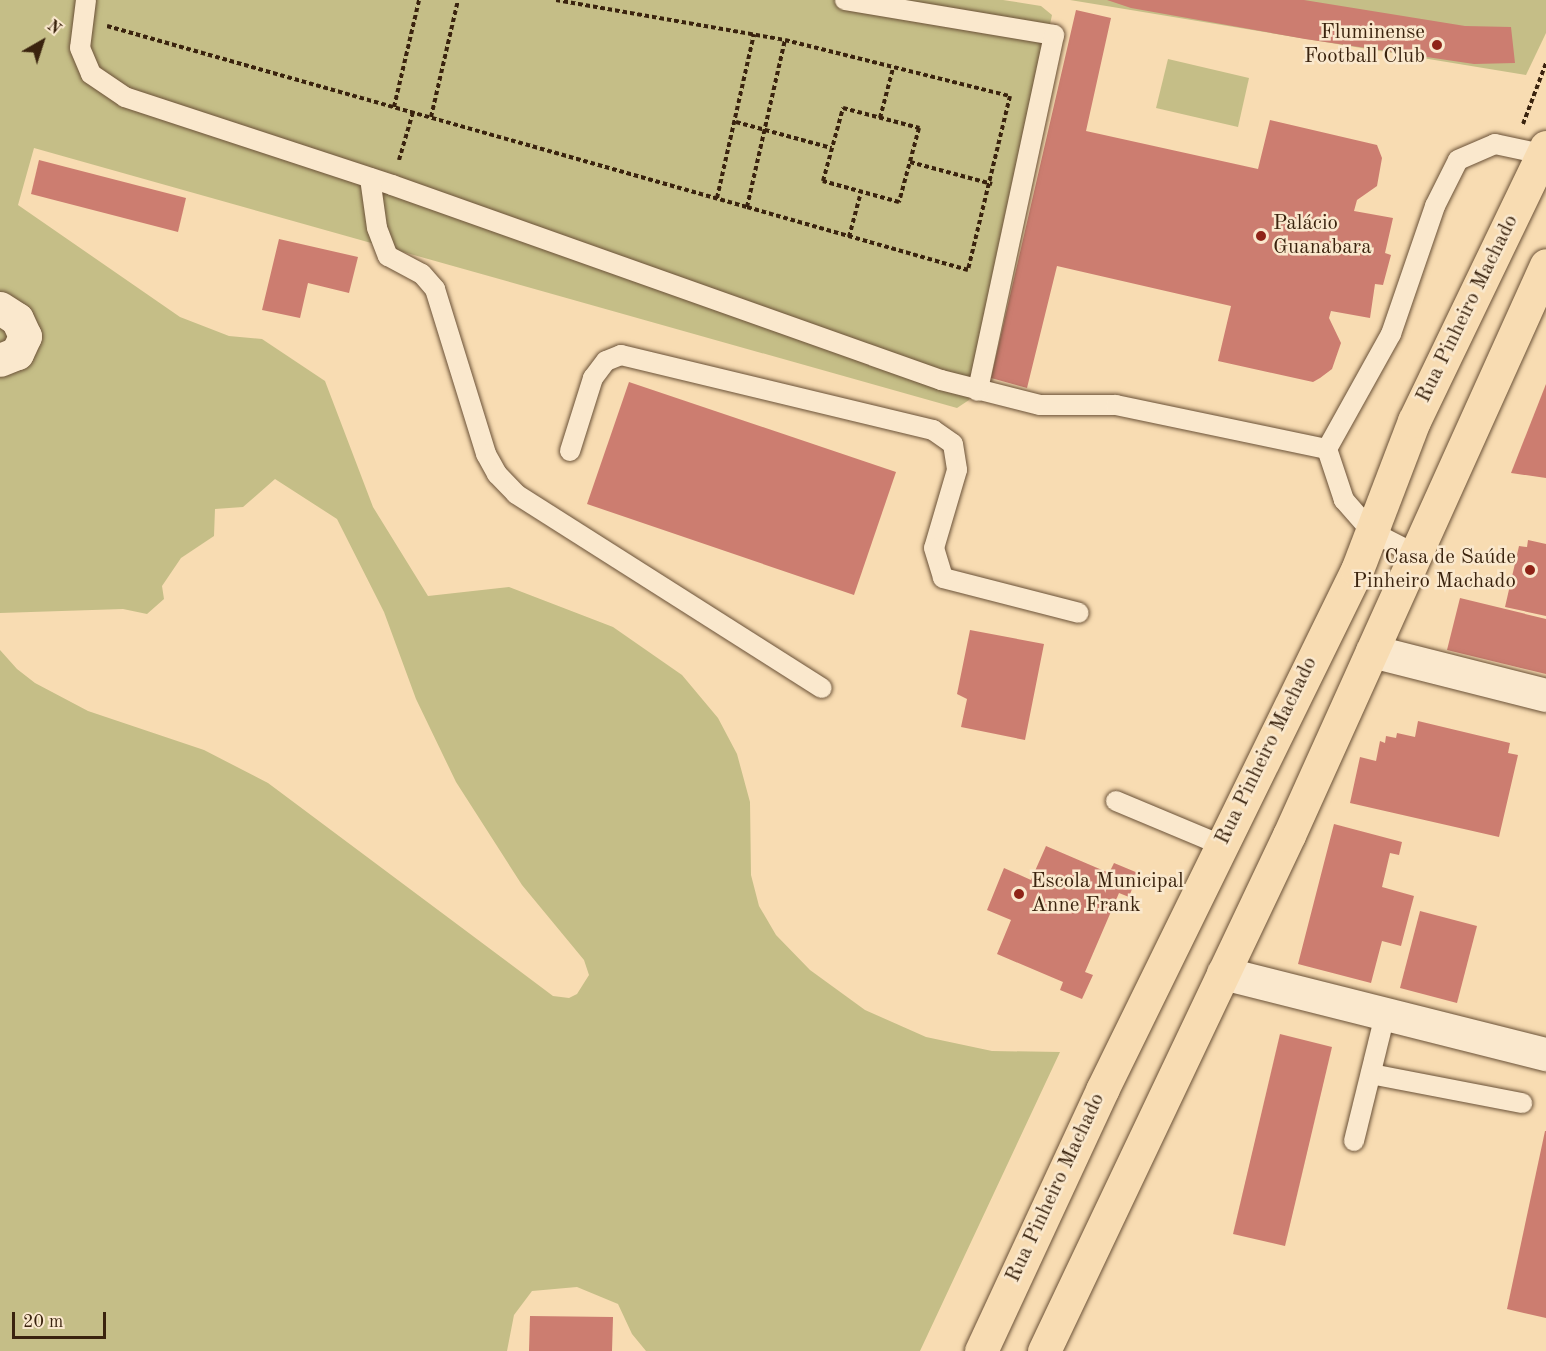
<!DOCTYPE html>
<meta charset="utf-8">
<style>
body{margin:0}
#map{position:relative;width:1546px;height:1351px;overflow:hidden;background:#f8dcb2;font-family:"Old Standard TT",serif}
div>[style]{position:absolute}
.green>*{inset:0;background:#c5be87}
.building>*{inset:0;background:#cc7d70}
.path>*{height:4px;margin-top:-2px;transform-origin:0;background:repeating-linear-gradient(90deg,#3a230e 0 4.5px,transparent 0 7.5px)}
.roads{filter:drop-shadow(0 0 2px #6a5137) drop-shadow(0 0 2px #6a5137)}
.lane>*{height:20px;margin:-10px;padding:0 10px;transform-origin:10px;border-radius:10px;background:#fae8cd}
.street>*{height:33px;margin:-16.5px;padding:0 16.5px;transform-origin:16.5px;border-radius:16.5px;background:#fae8cd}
.primary>*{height:33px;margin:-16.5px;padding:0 16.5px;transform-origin:16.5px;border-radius:16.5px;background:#f8dcb2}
.dots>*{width:16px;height:16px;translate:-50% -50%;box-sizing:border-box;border:3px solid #fae8cd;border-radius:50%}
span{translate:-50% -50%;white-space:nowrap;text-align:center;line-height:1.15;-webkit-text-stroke:5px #fae8cd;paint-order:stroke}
.poi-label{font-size:21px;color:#3a230e}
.right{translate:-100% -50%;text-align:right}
.left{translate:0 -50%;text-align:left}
.street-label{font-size:21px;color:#3a230e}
.north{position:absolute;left:12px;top:12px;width:60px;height:60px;-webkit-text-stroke:4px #fae8cd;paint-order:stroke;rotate:39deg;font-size:16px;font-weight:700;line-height:24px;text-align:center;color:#3a230e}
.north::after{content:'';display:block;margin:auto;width:21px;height:27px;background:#3a230e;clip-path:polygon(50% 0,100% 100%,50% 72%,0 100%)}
.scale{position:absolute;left:12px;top:1312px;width:94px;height:27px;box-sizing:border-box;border:3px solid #3a230e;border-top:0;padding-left:8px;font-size:18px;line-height:21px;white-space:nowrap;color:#3a230e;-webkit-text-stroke:4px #fae8cd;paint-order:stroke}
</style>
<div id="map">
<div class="green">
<i style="clip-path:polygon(0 0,1003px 0,1041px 6px,1052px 15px,969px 400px,957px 408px,34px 148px,18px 205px,180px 317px,229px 336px,262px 339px,325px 381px,373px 507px,428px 596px,509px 587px,613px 627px,682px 675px,718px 718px,737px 754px,750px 802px,751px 875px,759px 906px,776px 935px,810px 970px,865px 1010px,926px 1037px,992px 1051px,1060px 1052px,920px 1351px,646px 1351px,632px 1334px,618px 1304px,577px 1287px,532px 1291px,514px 1315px,507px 1351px,0 1351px,0 650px,17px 669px,35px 683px,88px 711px,204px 750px,268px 783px,553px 996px,569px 998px,577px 994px,589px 975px,584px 960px,522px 885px,456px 782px,416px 699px,384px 612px,337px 519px,275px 479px,243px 507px,215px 509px,214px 536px,181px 558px,162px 586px,164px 599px,147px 614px,123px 609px,0 613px)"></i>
<i style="clip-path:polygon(1070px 0,1546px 0,1546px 33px,1526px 75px)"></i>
<i style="clip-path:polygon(1168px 59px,1249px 78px,1238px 127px,1156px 108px)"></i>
</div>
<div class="building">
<i style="clip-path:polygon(1107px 0,1304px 0,1465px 26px,1511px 27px,1515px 63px,1474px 64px,1305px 39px,1131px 8px)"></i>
<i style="clip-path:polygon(1076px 10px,1111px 18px,1086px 131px,1258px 169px,1270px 120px,1377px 145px,1382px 158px,1377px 186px,1357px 200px,1354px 211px,1393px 218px,1385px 253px,1391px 255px,1383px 285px,1375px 284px,1370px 318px,1331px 311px,1329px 318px,1341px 343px,1332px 369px,1320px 378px,1313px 382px,1218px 361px,1231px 306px,1057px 266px,1027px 388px,991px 378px)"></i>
<i style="clip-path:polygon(39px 160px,186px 198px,178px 232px,31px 194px)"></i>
<i style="clip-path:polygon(279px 239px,358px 257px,349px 293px,308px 283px,300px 318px,262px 310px)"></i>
<i style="clip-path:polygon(629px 382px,896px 472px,854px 595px,587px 504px)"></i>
<i style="clip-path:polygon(1546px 384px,1546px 478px,1511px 473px)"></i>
<i style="clip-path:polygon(1528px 540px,1546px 544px,1546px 616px,1505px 607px,1519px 546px,1527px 547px)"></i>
<i style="clip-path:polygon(1460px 598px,1546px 619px,1546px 674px,1447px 650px)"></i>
<i style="clip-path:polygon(970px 630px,1044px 644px,1025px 740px,961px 727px,967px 699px,957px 694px)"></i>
<i style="clip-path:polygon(1418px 721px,1510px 743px,1508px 753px,1518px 755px,1499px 837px,1350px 803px,1360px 757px,1376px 761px,1380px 741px,1385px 743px,1386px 736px,1396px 738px,1397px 733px,1415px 737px)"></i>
<i style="clip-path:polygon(1334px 824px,1402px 842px,1399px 855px,1390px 853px,1382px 887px,1414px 896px,1401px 946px,1382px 941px,1371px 983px,1298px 964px)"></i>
<i style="clip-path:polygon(1046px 846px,1109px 873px,1114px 863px,1138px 873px,1129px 897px,1119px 893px,1085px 972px,1093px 975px,1082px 999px,1060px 990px,1063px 982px,997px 954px,1011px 920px,987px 910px,1004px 868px,1031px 880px)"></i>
<i style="clip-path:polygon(1420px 911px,1477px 926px,1457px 1003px,1400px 988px)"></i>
<i style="clip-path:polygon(1280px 1034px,1332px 1047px,1285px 1246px,1233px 1234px)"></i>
<i style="clip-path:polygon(1545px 1131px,1546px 1131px,1546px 1318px,1507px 1309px)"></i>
<i style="clip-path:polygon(530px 1316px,613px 1317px,612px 1351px,529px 1351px)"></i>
</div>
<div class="path">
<i style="left:556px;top:0;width:232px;rotate:9.9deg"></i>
<i style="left:107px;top:26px;width:665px;rotate:15.79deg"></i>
<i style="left:785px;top:40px;width:232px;rotate:14deg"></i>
<i style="left:1010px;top:96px;width:179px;rotate:103.6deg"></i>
<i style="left:968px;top:270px;width:230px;rotate:-164.1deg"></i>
<i style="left:747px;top:207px;width:171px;rotate:-77.2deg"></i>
<i style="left:394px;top:107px;width:110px;rotate:-76.8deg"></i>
<i style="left:843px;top:108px;width:79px;rotate:14.7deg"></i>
<i style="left:919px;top:128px;width:77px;rotate:105.1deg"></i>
<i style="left:899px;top:202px;width:79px;rotate:-164.6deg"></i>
<i style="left:823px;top:181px;width:76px;rotate:-74.7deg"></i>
<i style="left:431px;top:117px;width:120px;rotate:-77deg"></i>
<i style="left:880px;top:118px;width:52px;rotate:-75.4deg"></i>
<i style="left:736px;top:122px;width:99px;rotate:15.2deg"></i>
<i style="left:1523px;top:124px;width:65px;rotate:-69.3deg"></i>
<i style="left:399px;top:160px;width:50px;rotate:-73.7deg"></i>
<i style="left:910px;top:162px;width:85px;rotate:15deg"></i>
<i style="left:717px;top:198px;width:168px;rotate:-77.3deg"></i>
<i style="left:849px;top:237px;width:47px;rotate:-75.1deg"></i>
</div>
<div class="roads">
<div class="lane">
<i style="left:86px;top:0;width:48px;rotate:97.1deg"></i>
<i style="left:80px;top:48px;width:28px;rotate:67deg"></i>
<i style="left:91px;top:74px;width:41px;rotate:34.1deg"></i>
<i style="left:125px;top:97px;width:281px;rotate:18.2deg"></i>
<i style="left:392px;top:185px;width:583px;rotate:19.55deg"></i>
<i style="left:941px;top:380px;width:102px;rotate:14.2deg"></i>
<i style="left:1040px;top:405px;width:76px"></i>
<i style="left:1116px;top:405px;width:216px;rotate:11.8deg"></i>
<i style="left:845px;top:0;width:212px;rotate:9.5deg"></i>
<i style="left:1054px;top:35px;width:364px;rotate:102.1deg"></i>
<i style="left:370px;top:178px;width:50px;rotate:82deg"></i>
<i style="left:377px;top:228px;width:30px;rotate:69deg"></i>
<i style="left:388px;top:256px;width:38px;rotate:28deg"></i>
<i style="left:422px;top:274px;width:20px;rotate:49deg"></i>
<i style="left:435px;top:289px;width:173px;rotate:72.8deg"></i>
<i style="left:486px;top:454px;width:23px;rotate:61deg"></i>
<i style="left:497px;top:474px;width:28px;rotate:46deg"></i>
<i style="left:516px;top:494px;width:362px;rotate:32.4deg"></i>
<i style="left:570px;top:451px;width:77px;rotate:-72.5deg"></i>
<i style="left:593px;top:378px;width:21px;rotate:-53deg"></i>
<i style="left:606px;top:361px;width:16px;rotate:-22deg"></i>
<i style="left:621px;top:355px;width:321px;rotate:13.5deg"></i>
<i style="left:933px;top:430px;width:24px;rotate:35deg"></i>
<i style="left:953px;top:444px;width:26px;rotate:81deg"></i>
<i style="left:957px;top:470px;width:81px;rotate:106.4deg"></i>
<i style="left:934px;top:548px;width:31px;rotate:73deg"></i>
<i style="left:943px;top:578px;width:140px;rotate:14.4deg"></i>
<i style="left:1415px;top:554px;width:48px;rotate:-152.9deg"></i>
<i style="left:1372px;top:532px;width:43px;rotate:-131.2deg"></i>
<i style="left:1344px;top:500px;width:54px;rotate:-108.4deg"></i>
<i style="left:1327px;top:449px;width:132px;rotate:-60.9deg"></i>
<i style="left:1391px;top:334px;width:135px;rotate:-71deg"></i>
<i style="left:1435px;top:206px;width:51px;rotate:-63.4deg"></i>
<i style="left:1458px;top:160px;width:40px;rotate:-23.4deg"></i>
<i style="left:1495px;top:144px;width:48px;rotate:12deg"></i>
<i style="left:1116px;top:801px;width:114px;rotate:22.7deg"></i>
<i style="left:1371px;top:1074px;width:154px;rotate:10.9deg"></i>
<i style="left:1354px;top:1141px;width:130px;rotate:-76.2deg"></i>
</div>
<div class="street">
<i style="left:0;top:308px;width:20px;rotate:33deg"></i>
<i style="left:17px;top:319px;width:19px;rotate:65deg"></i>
<i style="left:25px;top:336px;width:19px;rotate:115deg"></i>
<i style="left:17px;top:353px;width:18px;rotate:158deg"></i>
<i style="left:1372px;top:651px;width:179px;rotate:14.2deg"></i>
<i style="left:1223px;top:973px;width:333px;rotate:14.1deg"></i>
</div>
<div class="primary">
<i style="left:981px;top:1351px;width:288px;rotate:-65.1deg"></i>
<i style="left:1102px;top:1090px;width:579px;rotate:-63.88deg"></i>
<i style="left:1357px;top:570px;width:160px;rotate:-69.1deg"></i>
<i style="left:1414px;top:421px;width:304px;rotate:-64.3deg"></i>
<i style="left:1044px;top:1351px;width:571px;rotate:-64.6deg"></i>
<i style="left:1289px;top:835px;width:625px;rotate:-65.73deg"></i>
</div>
</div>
<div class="dots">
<i style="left:1437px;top:45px;background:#8f2418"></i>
<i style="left:1261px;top:236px;background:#8f2418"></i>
<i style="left:1530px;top:570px;background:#8f2418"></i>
<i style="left:1019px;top:894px;background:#8f2418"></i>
</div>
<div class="poi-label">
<span class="right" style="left:1425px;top:45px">Fluminense<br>Football Club</span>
<span class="left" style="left:1273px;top:236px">Palácio<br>Guanabara</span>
<span class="right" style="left:1516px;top:570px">Casa de Saúde<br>Pinheiro Machado</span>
<span class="left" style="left:1031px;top:894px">Escola Municipal<br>Anne Frank</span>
</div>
<div class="street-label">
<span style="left:1468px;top:309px;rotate:-64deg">Rua Pinheiro Machado</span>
<span style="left:1267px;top:751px;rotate:-64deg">Rua Pinheiro Machado</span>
<span style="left:1056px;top:1188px;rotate:-65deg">Rua Pinheiro Machado</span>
</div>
<div class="north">N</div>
<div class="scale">20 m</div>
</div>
